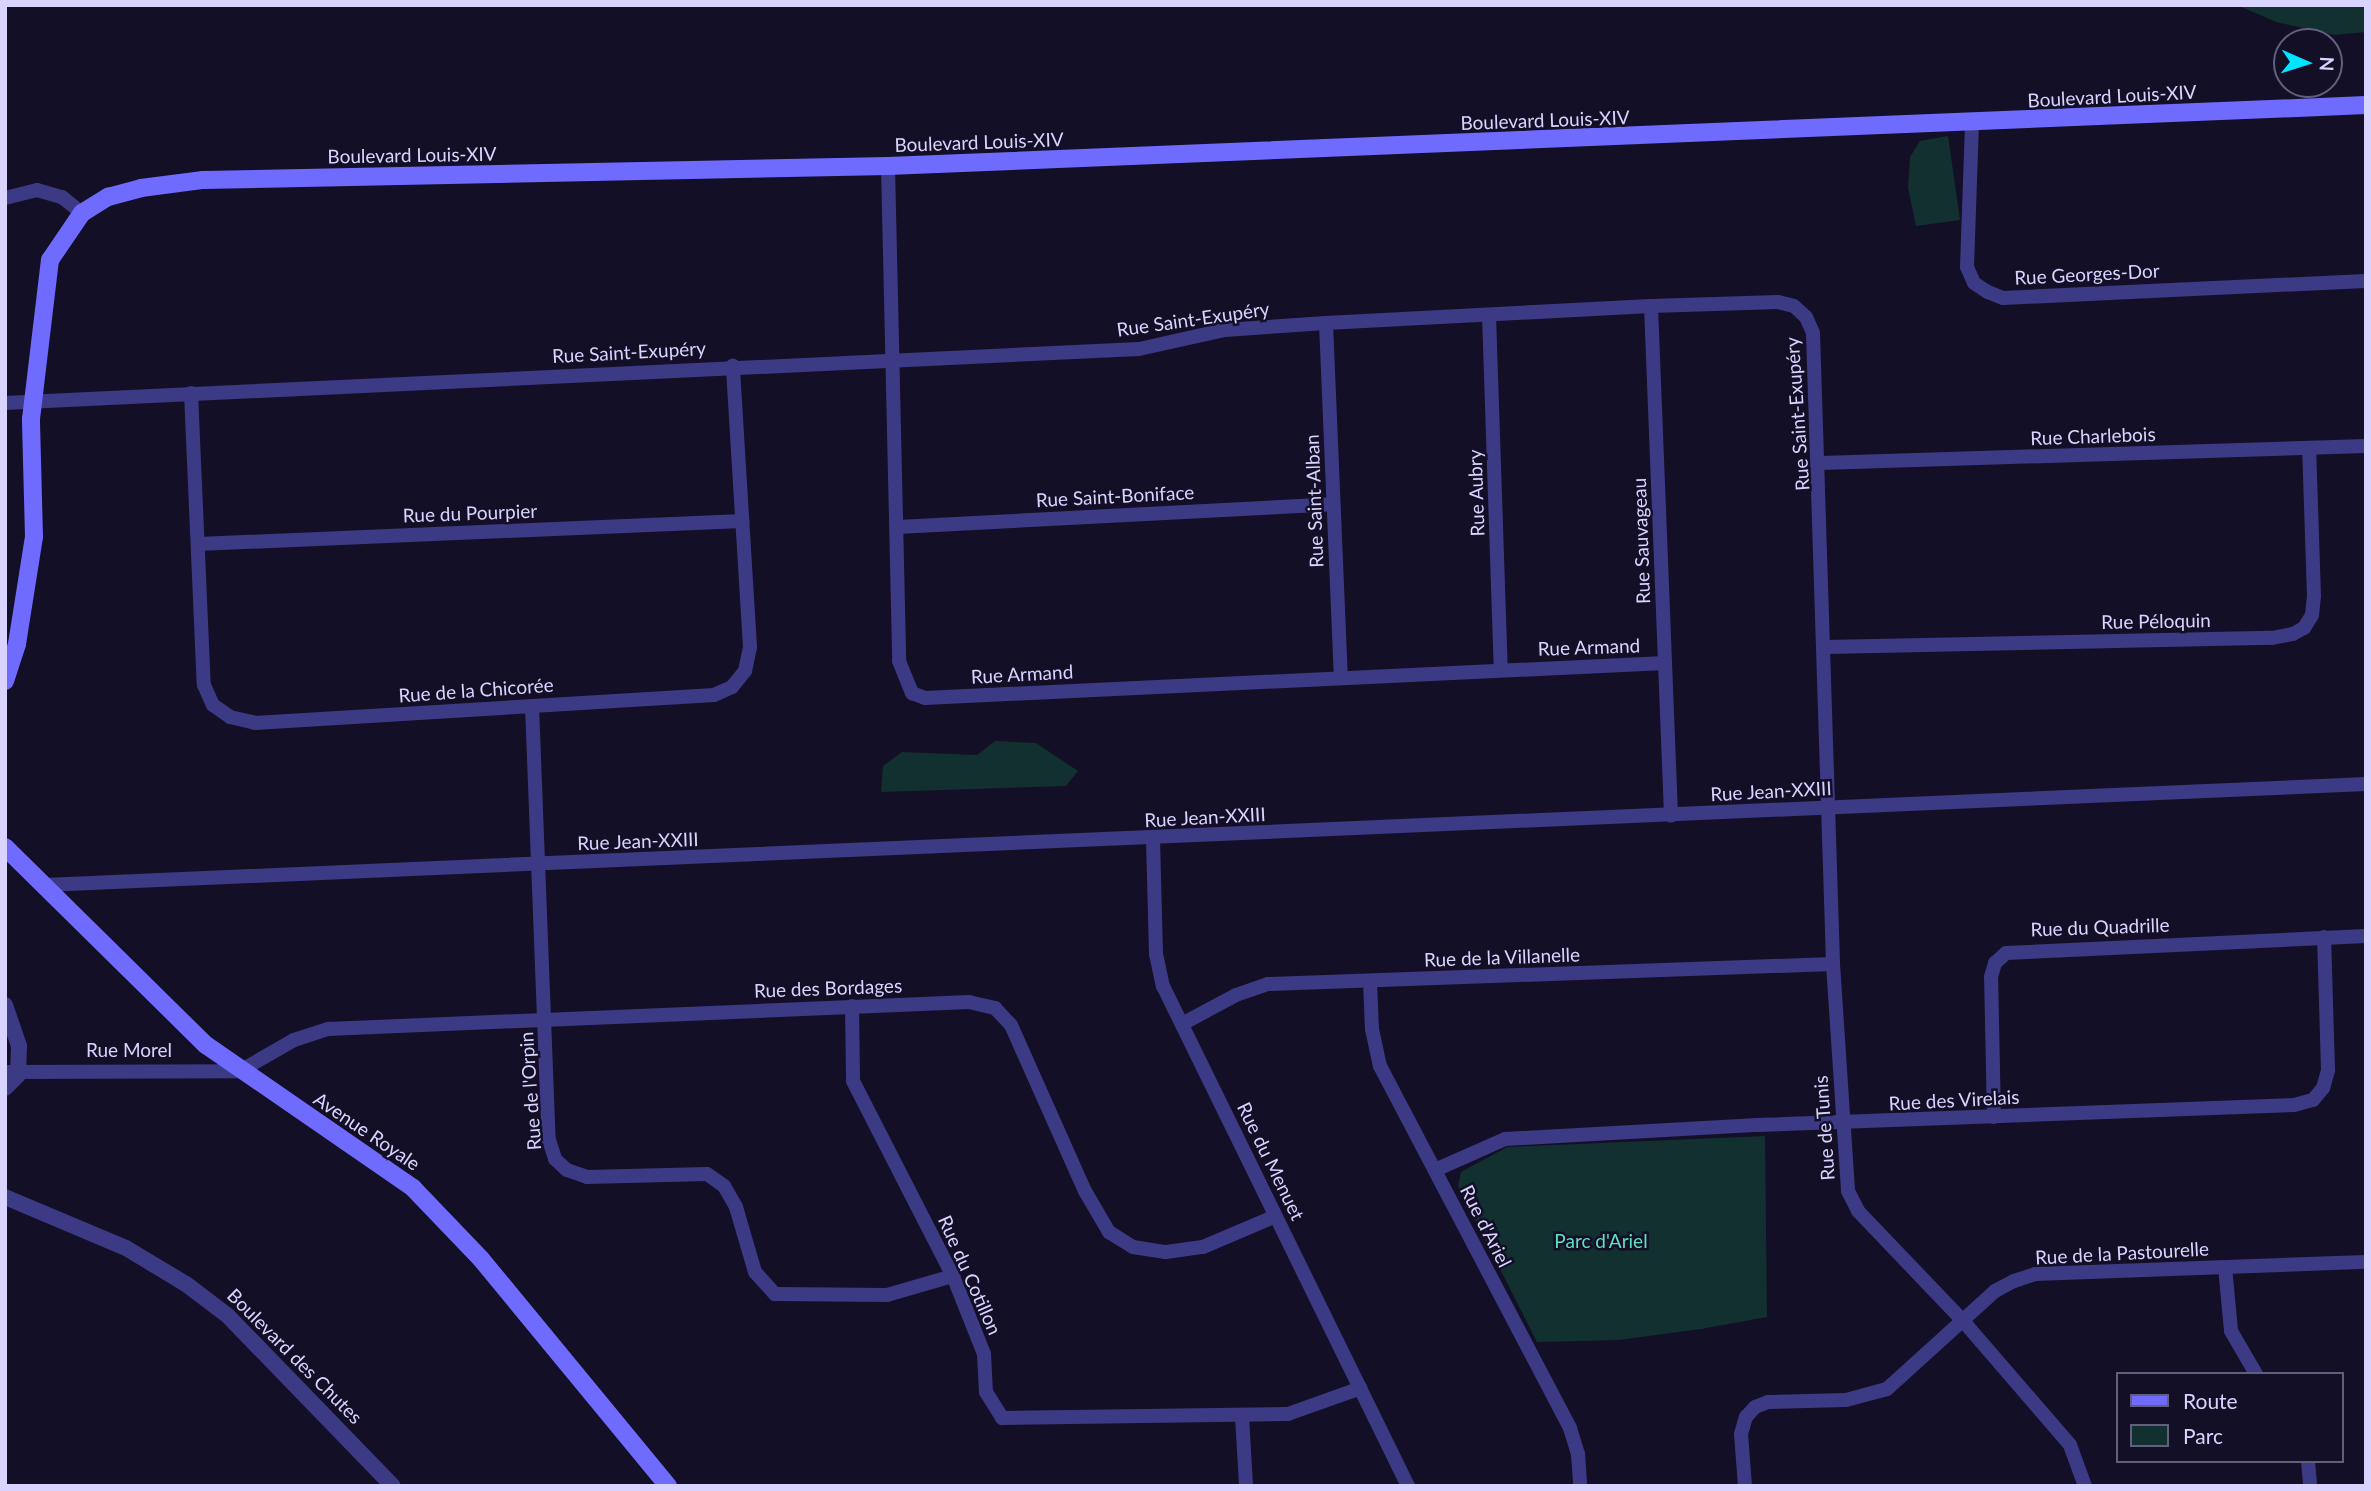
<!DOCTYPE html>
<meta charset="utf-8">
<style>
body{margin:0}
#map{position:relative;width:2371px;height:1491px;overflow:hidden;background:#130f26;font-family:Lato,sans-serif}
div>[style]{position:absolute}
.green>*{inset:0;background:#12302f}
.minor>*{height:14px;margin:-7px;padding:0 7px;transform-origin:7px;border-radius:7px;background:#3d3a85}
.tertiary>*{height:16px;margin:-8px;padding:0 8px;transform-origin:8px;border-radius:8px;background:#3d3a85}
.secondary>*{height:18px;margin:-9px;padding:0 9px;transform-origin:9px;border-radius:9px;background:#6f6bff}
span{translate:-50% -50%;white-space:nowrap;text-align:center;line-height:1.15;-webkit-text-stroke:5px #130f26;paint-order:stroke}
.street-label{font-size:19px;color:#d9d4ff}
.park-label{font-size:19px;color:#5fe0c0}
.frame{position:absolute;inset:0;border:7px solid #d9d4ff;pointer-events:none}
.legend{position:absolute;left:2116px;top:1372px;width:228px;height:91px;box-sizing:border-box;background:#130f26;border:2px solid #625e7d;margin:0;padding:9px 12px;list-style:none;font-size:21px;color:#d9d4ff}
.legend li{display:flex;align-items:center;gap:14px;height:35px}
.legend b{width:35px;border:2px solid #625e7d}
.north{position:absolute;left:2273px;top:28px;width:70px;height:70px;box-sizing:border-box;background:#130f26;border:2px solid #625e7d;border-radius:50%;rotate:93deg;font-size:19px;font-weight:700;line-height:28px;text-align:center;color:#d9d4ff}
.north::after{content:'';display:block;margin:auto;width:24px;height:32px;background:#00e5ff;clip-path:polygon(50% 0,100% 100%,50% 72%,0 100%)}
</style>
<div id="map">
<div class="green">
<i style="clip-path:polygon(2237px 5px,2366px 5px,2366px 32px,2335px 35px,2276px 22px)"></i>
<i style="clip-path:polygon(1948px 136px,1960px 220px,1916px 226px,1908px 188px,1910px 157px,1920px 141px)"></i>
<i style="clip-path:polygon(995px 741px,1036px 743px,1078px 771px,1066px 786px,881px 792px,883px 766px,902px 752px,977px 755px)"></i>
<i style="clip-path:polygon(1765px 1136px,1767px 1317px,1701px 1329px,1619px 1340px,1537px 1342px,1458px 1186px,1461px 1172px,1507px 1147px)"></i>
</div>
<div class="minor">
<i style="left:1972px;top:124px;width:143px;rotate:92deg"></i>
<i style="left:1967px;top:267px;width:17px;rotate:66deg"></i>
<i style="left:1974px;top:283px;width:17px;rotate:33deg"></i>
<i style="left:1988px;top:292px;width:16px;rotate:22deg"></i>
<i style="left:2003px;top:298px;width:363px;rotate:-2.7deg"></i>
<i style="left:888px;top:166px;width:495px;rotate:88.7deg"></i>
<i style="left:899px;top:661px;width:35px;rotate:68deg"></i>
<i style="left:912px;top:693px;width:14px;rotate:21deg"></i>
<i style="left:925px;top:698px;width:741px;rotate:-2.71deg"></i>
<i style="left:5px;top:198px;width:33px;rotate:-14deg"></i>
<i style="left:37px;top:190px;width:26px;rotate:16deg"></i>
<i style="left:62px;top:197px;width:26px;rotate:39deg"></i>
<i style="left:1651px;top:306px;width:510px;rotate:87.75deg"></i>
<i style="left:1489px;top:315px;width:355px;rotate:88.1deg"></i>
<i style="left:1326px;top:323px;width:355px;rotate:87.6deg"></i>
<i style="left:191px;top:393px;width:292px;rotate:87.5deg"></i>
<i style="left:204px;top:685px;width:22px;rotate:66deg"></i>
<i style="left:213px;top:705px;width:21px;rotate:35deg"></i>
<i style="left:230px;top:717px;width:26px;rotate:13deg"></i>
<i style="left:255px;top:723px;width:460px;rotate:-3.5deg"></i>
<i style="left:714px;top:695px;width:20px;rotate:-24deg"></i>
<i style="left:732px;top:687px;width:21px;rotate:-51deg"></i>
<i style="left:745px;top:671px;width:25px;rotate:-78deg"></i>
<i style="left:750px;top:647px;width:282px;rotate:-93.5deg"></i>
<i style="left:5px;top:403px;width:1135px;rotate:-2.73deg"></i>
<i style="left:1139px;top:349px;width:88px;rotate:-12.5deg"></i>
<i style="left:1225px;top:330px;width:101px;rotate:-4deg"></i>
<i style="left:1326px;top:323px;width:325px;rotate:-3deg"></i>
<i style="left:1651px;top:306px;width:127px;rotate:-1.8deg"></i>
<i style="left:1778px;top:302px;width:16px;rotate:14deg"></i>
<i style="left:1794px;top:306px;width:16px;rotate:43deg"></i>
<i style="left:1806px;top:317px;width:17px;rotate:66deg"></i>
<i style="left:1813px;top:333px;width:631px;rotate:88.18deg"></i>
<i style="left:1833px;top:964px;width:227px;rotate:86.2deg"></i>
<i style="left:1848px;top:1191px;width:22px;rotate:63deg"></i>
<i style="left:1858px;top:1211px;width:153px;rotate:46.3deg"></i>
<i style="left:1964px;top:1322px;width:162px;rotate:49.2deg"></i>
<i style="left:2070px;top:1445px;width:44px;rotate:69.9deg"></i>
<i style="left:1821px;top:463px;width:545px;rotate:-1.79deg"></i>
<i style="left:898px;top:527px;width:436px;rotate:-3deg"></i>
<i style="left:198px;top:544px;width:545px;rotate:-2.42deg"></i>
<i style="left:1826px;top:647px;width:446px;rotate:-1.2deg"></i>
<i style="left:2272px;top:638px;width:21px;rotate:-11deg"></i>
<i style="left:2293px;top:634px;width:13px;rotate:-29deg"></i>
<i style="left:2304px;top:628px;width:15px;rotate:-58deg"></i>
<i style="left:2312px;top:615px;width:19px;rotate:-84deg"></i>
<i style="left:2314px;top:596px;width:147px;rotate:-91.9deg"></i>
<i style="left:532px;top:706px;width:434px;rotate:87.8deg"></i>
<i style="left:549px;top:1140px;width:20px;rotate:72deg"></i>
<i style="left:555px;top:1159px;width:16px;rotate:43deg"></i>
<i style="left:567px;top:1170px;width:21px;rotate:19deg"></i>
<i style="left:587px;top:1177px;width:120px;rotate:-1.4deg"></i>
<i style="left:707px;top:1174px;width:21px;rotate:35deg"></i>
<i style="left:724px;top:1186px;width:24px;rotate:60deg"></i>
<i style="left:736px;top:1207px;width:68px;rotate:73.7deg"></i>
<i style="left:755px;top:1272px;width:30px;rotate:48deg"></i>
<i style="left:775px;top:1294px;width:112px;rotate:0.5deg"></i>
<i style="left:887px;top:1295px;width:69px;rotate:-16.1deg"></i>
<i style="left:1153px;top:839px;width:115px;rotate:88.5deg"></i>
<i style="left:1156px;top:954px;width:33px;rotate:78deg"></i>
<i style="left:1163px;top:986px;width:557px;rotate:63.9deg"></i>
<i style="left:45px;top:885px;width:2323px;rotate:-2.49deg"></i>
<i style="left:1370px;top:982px;width:47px;rotate:87.6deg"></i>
<i style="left:1372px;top:1029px;width:38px;rotate:78deg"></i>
<i style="left:1380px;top:1066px;width:409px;rotate:62.3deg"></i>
<i style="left:1570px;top:1428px;width:27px;rotate:73deg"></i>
<i style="left:1578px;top:1454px;width:32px;rotate:86deg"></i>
<i style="left:852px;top:1006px;width:75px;rotate:89.2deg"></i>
<i style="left:853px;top:1081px;width:219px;rotate:62.9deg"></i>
<i style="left:953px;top:1276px;width:84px;rotate:68.3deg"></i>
<i style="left:984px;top:1354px;width:38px;rotate:87deg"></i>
<i style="left:986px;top:1392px;width:31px;rotate:58deg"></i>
<i style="left:1002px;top:1418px;width:286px;rotate:-0.8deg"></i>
<i style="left:1288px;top:1414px;width:77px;rotate:-19.6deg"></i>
<i style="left:1182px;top:1024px;width:61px;rotate:-28.2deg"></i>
<i style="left:1236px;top:995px;width:34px;rotate:-19deg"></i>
<i style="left:1268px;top:984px;width:565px;rotate:-2.03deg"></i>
<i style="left:5px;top:1072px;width:235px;rotate:-0.2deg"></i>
<i style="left:240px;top:1071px;width:62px;rotate:-29.9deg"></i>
<i style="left:294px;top:1040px;width:36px;rotate:-18deg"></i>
<i style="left:328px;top:1029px;width:642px;rotate:-2.41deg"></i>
<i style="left:969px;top:1002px;width:27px;rotate:13deg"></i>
<i style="left:995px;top:1008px;width:23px;rotate:47deg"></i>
<i style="left:1011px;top:1025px;width:182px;rotate:66deg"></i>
<i style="left:1085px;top:1191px;width:48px;rotate:59.7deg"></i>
<i style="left:1109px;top:1232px;width:28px;rotate:32deg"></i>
<i style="left:1133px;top:1247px;width:33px;rotate:9deg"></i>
<i style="left:1166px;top:1252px;width:37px;rotate:-8deg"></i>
<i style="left:1203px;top:1247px;width:79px;rotate:-23deg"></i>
<i style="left:1994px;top:1117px;width:140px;rotate:-91.2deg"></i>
<i style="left:1991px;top:977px;width:15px;rotate:-74deg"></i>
<i style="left:1995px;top:963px;width:15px;rotate:-42deg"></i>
<i style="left:2006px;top:953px;width:360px;rotate:-2.7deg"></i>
<i style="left:1435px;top:1170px;width:77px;rotate:-23.9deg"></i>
<i style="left:1505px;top:1139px;width:253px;rotate:-3.2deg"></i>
<i style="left:1758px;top:1125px;width:536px;rotate:-2.14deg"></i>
<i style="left:2294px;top:1105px;width:20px;rotate:-15deg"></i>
<i style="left:2313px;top:1100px;width:16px;rotate:-50deg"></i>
<i style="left:2323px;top:1088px;width:19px;rotate:-74deg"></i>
<i style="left:2328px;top:1070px;width:133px;rotate:-91.7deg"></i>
<i style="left:2225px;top:1267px;width:64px;rotate:84.6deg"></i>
<i style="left:2231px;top:1331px;width:50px;rotate:59.8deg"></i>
<i style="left:1242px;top:1416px;width:70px;rotate:86.7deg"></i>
<i style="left:2308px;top:1461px;width:25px;rotate:85deg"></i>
<i style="left:1745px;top:1486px;width:52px;rotate:-94.4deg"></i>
<i style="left:1741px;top:1434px;width:18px;rotate:-74deg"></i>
<i style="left:1746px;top:1417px;width:13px;rotate:-48deg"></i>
<i style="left:1755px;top:1407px;width:14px;rotate:-21deg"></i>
<i style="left:1768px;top:1402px;width:78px;rotate:-1.5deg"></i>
<i style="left:1846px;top:1400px;width:42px;rotate:-15deg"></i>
<i style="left:1887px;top:1389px;width:146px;rotate:-42.2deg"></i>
<i style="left:1995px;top:1291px;width:21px;rotate:-28deg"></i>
<i style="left:2014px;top:1281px;width:22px;rotate:-18deg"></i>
<i style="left:2035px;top:1274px;width:331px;rotate:-2.1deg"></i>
</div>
<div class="tertiary">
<i style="left:5px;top:1005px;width:43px;rotate:71.1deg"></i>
<i style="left:19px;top:1046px;width:29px;rotate:92deg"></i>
<i style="left:18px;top:1075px;width:18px;rotate:135deg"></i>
<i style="left:5px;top:1197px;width:131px;rotate:22.9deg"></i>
<i style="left:126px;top:1248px;width:70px;rotate:31deg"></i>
<i style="left:186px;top:1284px;width:51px;rotate:37.1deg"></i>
<i style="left:227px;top:1315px;width:238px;rotate:45.9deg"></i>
</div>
<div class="secondary">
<i style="left:5px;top:681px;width:39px;rotate:-72deg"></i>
<i style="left:17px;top:644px;width:108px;rotate:-81deg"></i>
<i style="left:34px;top:537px;width:118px;rotate:-91.5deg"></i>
<i style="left:31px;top:419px;width:160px;rotate:-83.2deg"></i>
<i style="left:50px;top:260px;width:57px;rotate:-55.8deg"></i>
<i style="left:82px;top:213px;width:31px;rotate:-32deg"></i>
<i style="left:108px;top:197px;width:34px;rotate:-15deg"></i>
<i style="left:141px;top:188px;width:63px;rotate:-7.4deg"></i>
<i style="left:203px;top:180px;width:685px;rotate:-1.17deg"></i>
<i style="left:888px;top:166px;width:1479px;rotate:-2.36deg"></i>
<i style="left:5px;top:847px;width:282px;rotate:44.6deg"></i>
<i style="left:206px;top:1045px;width:252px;rotate:34.6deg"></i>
<i style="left:413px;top:1188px;width:98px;rotate:46.2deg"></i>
<i style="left:481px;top:1259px;width:294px;rotate:50.5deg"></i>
</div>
<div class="street-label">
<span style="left:2112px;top:96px;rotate:-3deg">Boulevard Louis-XIV</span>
<span style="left:1545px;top:120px;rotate:-2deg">Boulevard Louis-XIV</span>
<span style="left:979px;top:142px;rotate:-2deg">Boulevard Louis-XIV</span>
<span style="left:412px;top:155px;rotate:-1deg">Boulevard Louis-XIV</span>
<span style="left:2087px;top:274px;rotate:-3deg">Rue Georges-Dor</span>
<span style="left:1193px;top:319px;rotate:-8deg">Rue Saint-Exupéry</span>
<span style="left:629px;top:352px;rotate:-3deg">Rue Saint-Exupéry</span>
<span style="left:1797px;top:414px;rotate:-94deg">Rue Saint-Exupéry</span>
<span style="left:2093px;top:436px;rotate:-2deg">Rue Charlebois</span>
<span style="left:1476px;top:493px;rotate:-92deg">Rue Aubry</span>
<span style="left:1115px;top:496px;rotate:-3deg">Rue Saint-Boniface</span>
<span style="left:1314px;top:501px;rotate:-92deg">Rue Saint-Alban</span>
<span style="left:470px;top:513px;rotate:-2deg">Rue du Pourpier</span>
<span style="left:1641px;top:541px;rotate:-92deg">Rue Sauvageau</span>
<span style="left:2156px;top:621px;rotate:-1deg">Rue Péloquin</span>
<span style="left:1589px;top:647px;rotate:-2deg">Rue Armand</span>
<span style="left:1022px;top:674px;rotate:-3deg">Rue Armand</span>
<span style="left:476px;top:690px;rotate:-4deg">Rue de la Chicorée</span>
<span style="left:1771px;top:791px;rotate:-3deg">Rue Jean-XXIII</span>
<span style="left:1205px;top:817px;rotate:-3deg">Rue Jean-XXIII</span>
<span style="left:638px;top:841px;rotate:-2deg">Rue Jean-XXIII</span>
<span style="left:2100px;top:927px;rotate:-2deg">Rue du Quadrille</span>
<span style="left:1502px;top:957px;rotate:-2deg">Rue de la Villanelle</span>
<span style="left:828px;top:988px;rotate:-2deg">Rue des Bordages</span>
<span style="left:129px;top:1050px">Rue Morel</span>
<span style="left:530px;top:1091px;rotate:-94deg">Rue de l'Orpin</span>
<span style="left:1954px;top:1100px;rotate:-3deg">Rue des Virelais</span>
<span style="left:1824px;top:1128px;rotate:-94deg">Rue de Tunis</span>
<span style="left:367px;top:1131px;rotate:34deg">Avenue Royale</span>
<span style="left:1271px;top:1161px;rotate:64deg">Rue du Menuet</span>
<span style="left:1486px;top:1226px;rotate:63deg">Rue d'Ariel</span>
<span style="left:2122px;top:1253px;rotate:-3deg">Rue de la Pastourelle</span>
<span style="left:970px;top:1275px;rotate:66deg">Rue du Cotillon</span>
<span style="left:295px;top:1356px;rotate:45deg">Boulevard des Chutes</span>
</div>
<div class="park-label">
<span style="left:1601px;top:1241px">Parc d'Ariel</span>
</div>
<div class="frame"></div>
<ul class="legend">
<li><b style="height:9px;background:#6f6bff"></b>Route</li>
<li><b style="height:19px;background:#12302f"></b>Parc</li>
</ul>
<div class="north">N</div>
</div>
